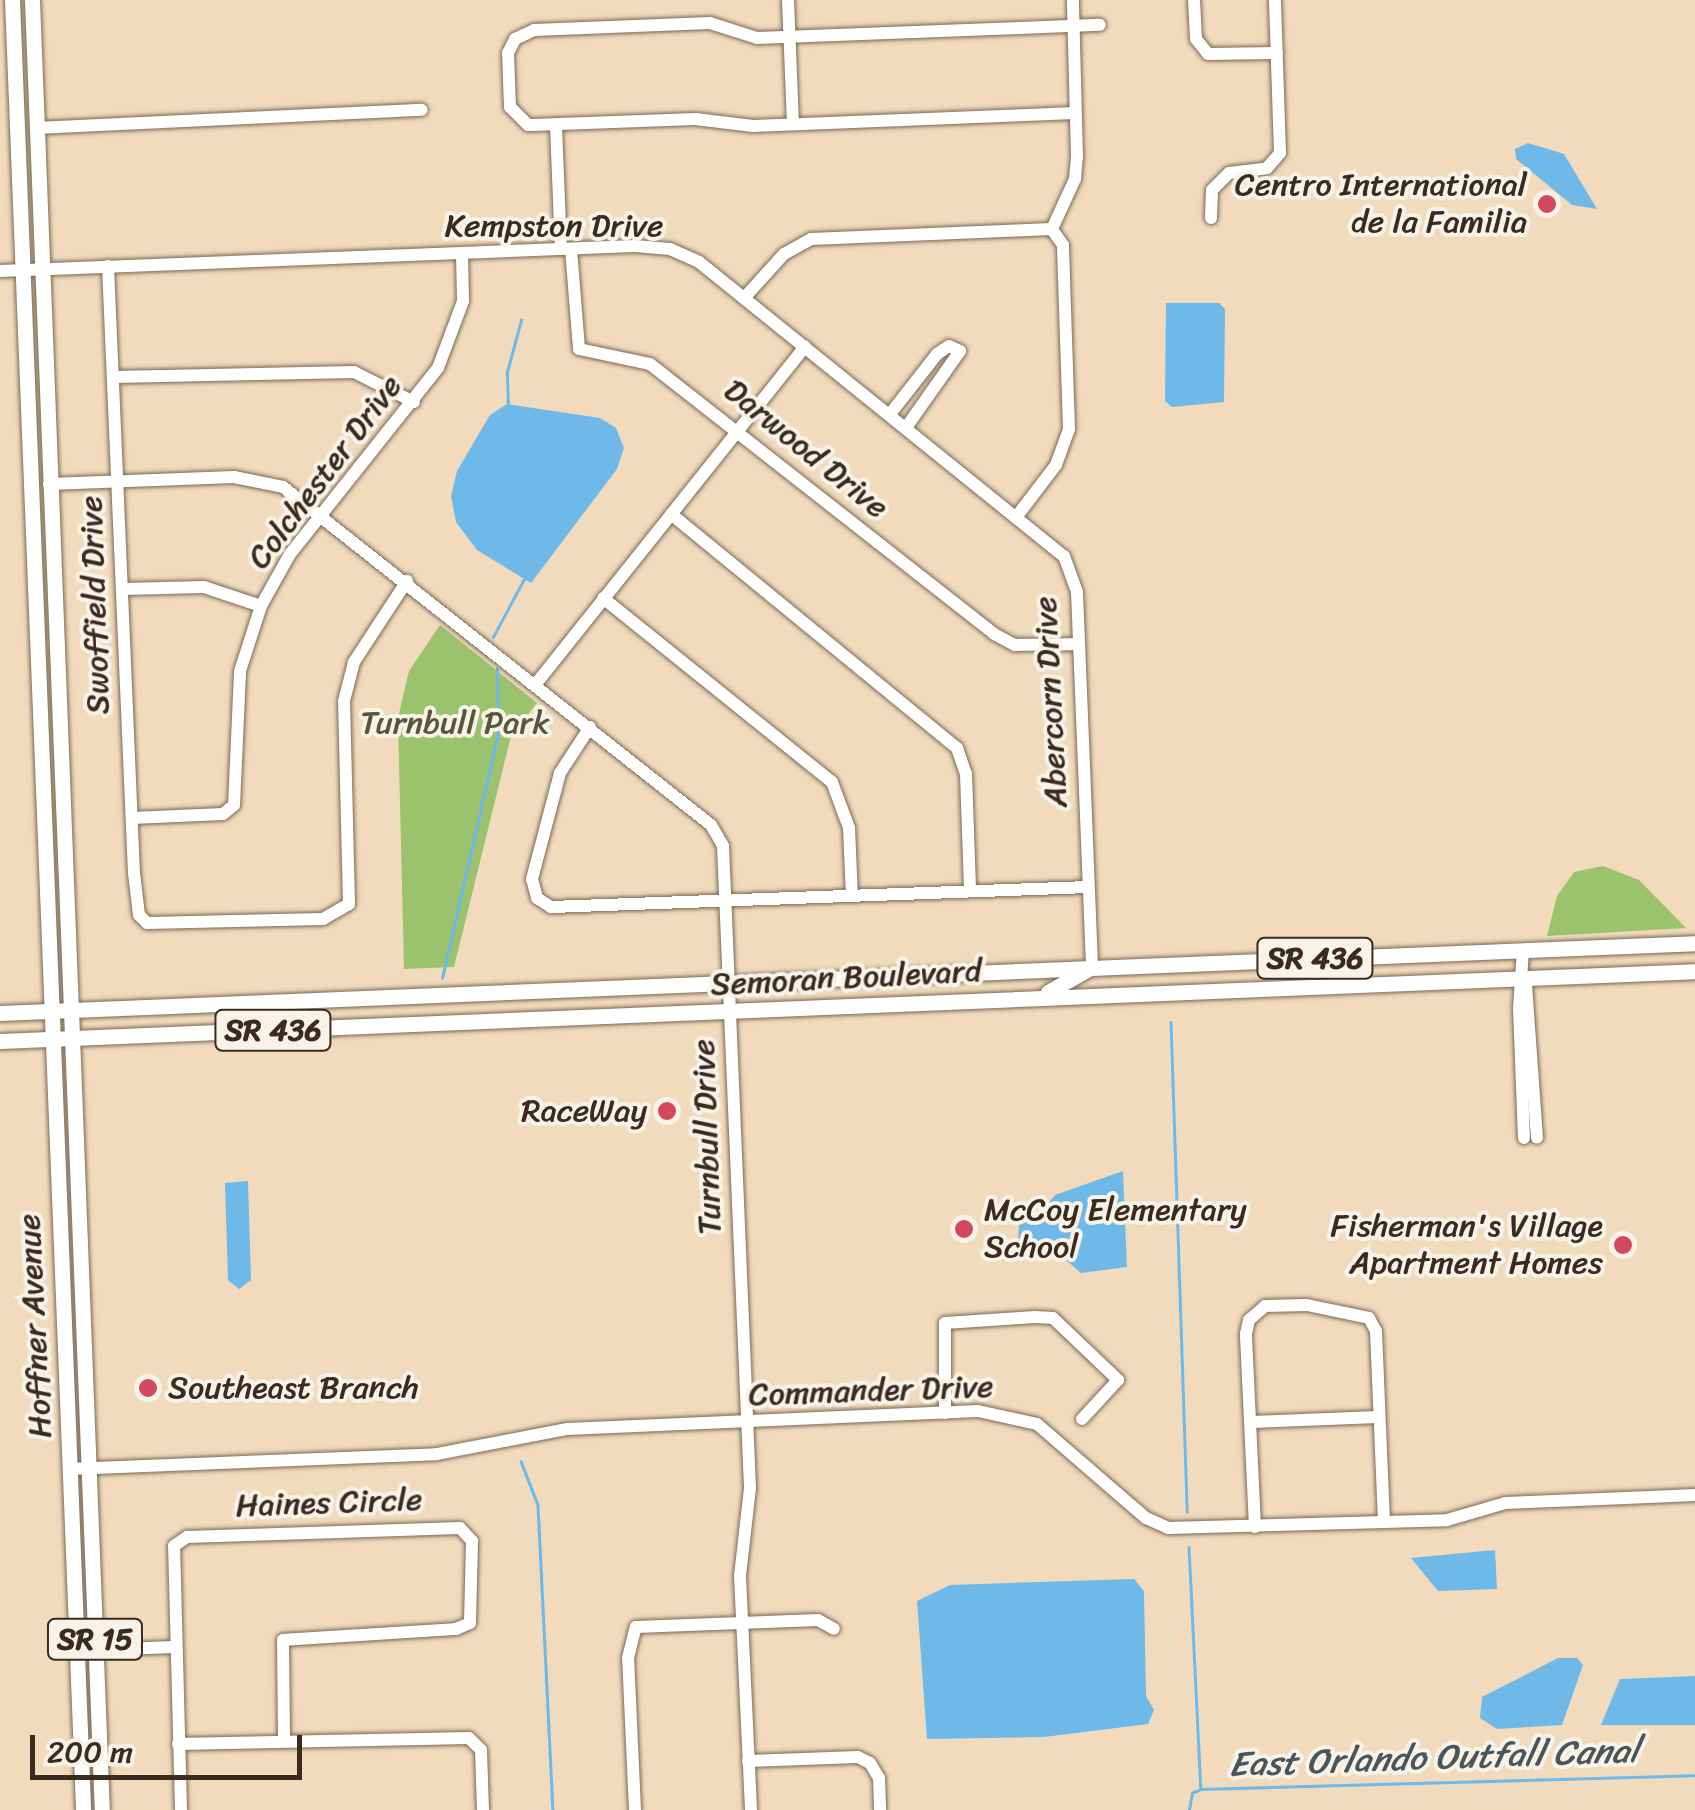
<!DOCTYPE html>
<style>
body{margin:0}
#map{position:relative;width:1695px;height:1810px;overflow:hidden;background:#f1dbbc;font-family:Sriracha,sans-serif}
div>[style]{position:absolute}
.green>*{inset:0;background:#9bc26d}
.water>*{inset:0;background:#6eb9e7}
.stream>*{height:2.5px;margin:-1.25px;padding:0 1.25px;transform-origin:1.25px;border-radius:1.25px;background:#6eb9e7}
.roads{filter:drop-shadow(0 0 2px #7b6855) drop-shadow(0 0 2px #7b6855)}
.minor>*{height:12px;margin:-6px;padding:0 6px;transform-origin:6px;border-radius:6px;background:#fff}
.major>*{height:15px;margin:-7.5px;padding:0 7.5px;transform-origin:7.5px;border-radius:7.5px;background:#fff}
.dots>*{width:28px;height:28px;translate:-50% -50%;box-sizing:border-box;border:5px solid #f7f3e8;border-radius:50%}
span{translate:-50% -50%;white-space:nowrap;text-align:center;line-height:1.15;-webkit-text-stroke:8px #f7f3e8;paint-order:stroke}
.shield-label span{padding:2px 8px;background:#f7f3e8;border:2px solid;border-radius:8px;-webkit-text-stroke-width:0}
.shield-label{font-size:30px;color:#3b2a1e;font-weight:700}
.poi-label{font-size:32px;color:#3b2a1e}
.right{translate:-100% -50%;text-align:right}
.left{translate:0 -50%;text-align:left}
.street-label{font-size:32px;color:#3b2a1e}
.park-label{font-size:32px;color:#585836}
.water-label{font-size:35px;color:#4a555a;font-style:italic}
.scale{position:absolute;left:30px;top:1735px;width:272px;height:45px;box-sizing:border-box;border:5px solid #3b2a1e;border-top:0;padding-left:12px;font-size:30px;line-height:35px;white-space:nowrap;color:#3b2a1e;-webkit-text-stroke:8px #f7f3e8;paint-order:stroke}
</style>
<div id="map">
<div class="green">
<i style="clip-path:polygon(440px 625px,537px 703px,511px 736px,454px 967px,404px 969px,398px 718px,409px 671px)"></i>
<i style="clip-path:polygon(1603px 866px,1639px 880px,1686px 928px,1547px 936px,1557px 896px,1574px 872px)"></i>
</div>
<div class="water">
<i style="clip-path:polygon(1528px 143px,1564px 154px,1597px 209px,1572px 205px,1516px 159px,1515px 149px)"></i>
<i style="clip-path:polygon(1166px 303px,1219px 303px,1225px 309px,1224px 402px,1172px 407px,1165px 401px)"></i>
<i style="clip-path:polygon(507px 404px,600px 418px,616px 428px,624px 448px,617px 469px,531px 583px,477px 550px,456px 522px,451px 496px,457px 471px,490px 415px)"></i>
<i style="clip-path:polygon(1123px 1171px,1127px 1267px,1081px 1273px,1052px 1248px,1017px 1260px,1019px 1225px,1035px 1219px,1055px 1195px)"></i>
<i style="clip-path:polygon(248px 1181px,251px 1280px,239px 1289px,228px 1280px,225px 1183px)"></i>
<i style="clip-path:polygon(1495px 1550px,1497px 1589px,1438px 1591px,1411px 1558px)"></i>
<i style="clip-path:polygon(1134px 1579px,1144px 1591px,1146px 1696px,1154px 1710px,1148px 1724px,1044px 1737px,927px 1739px,917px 1601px,950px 1585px)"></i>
<i style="clip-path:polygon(1558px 1658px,1577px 1658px,1583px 1665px,1562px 1725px,1497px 1729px,1480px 1718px,1482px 1697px)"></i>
<i style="clip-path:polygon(1695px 1676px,1695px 1725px,1601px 1725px,1620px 1679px)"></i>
</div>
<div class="stream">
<i style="left:508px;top:407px;width:35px;rotate:-92deg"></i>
<i style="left:507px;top:372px;width:54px;rotate:-74.9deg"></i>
<i style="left:493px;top:637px;width:68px;rotate:-61.9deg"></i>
<i style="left:442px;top:978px;width:250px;rotate:-77.1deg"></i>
<i style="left:498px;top:734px;width:65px;rotate:-90.9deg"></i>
<i style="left:1171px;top:1022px;width:490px;rotate:88.1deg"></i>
<i style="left:521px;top:1461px;width:47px;rotate:68.9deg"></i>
<i style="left:538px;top:1505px;width:305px;rotate:87.2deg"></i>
<i style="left:1189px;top:1547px;width:242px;rotate:87.2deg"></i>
<i style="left:1189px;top:1810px;width:17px;rotate:-80deg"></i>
<i style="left:1192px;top:1793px;width:10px;rotate:-24deg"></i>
<i style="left:1201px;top:1789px;width:494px;rotate:-1.6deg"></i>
</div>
<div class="roads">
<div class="minor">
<i style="left:788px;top:0;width:124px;rotate:87.7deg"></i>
<i style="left:1194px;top:0;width:39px;rotate:87deg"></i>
<i style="left:1196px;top:39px;width:19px;rotate:51deg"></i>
<i style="left:1208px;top:54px;width:69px;rotate:-0.8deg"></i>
<i style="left:1075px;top:113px;width:322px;rotate:177.7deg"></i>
<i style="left:753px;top:126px;width:58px;rotate:-173.1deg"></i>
<i style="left:695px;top:119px;width:167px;rotate:177.9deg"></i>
<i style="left:528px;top:125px;width:25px;rotate:-135deg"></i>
<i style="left:510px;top:107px;width:54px;rotate:-92.1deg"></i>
<i style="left:508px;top:53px;width:16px;rotate:-63deg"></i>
<i style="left:515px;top:39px;width:21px;rotate:-25deg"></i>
<i style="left:534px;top:30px;width:176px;rotate:-2.3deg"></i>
<i style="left:710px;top:23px;width:49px;rotate:17.7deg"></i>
<i style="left:757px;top:38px;width:343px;rotate:-2.2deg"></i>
<i style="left:556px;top:126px;width:123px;rotate:87.7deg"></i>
<i style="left:36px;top:128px;width:386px;rotate:-2.7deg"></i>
<i style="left:1211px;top:218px;width:28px;rotate:-88deg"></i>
<i style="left:1212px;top:190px;width:24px;rotate:-45deg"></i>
<i style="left:1229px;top:173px;width:38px;rotate:-7deg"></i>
<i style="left:1267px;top:168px;width:20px;rotate:-49deg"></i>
<i style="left:1280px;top:153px;width:153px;rotate:-91.9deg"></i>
<i style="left:1052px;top:229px;width:55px;rotate:-65.3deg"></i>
<i style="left:1075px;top:179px;width:22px;rotate:-85deg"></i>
<i style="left:1077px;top:157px;width:157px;rotate:-91.5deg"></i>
<i style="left:571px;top:249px;width:100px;rotate:85.4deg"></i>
<i style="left:579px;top:349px;width:73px;rotate:11.9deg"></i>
<i style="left:650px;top:364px;width:437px;rotate:38.1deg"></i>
<i style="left:994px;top:634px;width:24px;rotate:28deg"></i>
<i style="left:1015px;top:645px;width:64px;rotate:-0.9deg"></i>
<i style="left:108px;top:266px;width:608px;rotate:87.55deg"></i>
<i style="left:134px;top:873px;width:42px;rotate:83.2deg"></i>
<i style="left:139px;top:915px;width:11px;rotate:45deg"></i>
<i style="left:147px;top:923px;width:176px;rotate:-1.3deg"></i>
<i style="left:323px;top:919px;width:30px;rotate:-30deg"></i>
<i style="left:349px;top:904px;width:203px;rotate:-91.4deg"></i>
<i style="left:344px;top:701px;width:40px;rotate:-75.6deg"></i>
<i style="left:354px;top:662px;width:97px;rotate:-56.8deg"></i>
<i style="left:0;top:271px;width:635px;rotate:-2.25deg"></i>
<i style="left:635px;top:246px;width:35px;rotate:5deg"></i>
<i style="left:670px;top:249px;width:32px;rotate:24deg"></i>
<i style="left:699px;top:262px;width:469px;rotate:38.9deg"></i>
<i style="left:1064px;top:556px;width:38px;rotate:70deg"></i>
<i style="left:1077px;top:592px;width:375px;rotate:87.7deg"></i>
<i style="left:745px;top:297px;width:58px;rotate:-47.8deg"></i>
<i style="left:784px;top:254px;width:31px;rotate:-29deg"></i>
<i style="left:811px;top:239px;width:241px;rotate:-2.4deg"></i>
<i style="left:113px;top:377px;width:241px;rotate:-1.2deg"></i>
<i style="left:354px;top:372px;width:67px;rotate:26.6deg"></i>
<i style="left:890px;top:414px;width:76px;rotate:-51.9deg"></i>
<i style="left:937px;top:354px;width:14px;rotate:-34deg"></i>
<i style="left:949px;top:346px;width:12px;rotate:24deg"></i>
<i style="left:960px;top:351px;width:92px;rotate:125.2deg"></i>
<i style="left:49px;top:484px;width:185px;rotate:-2.2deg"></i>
<i style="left:234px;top:477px;width:50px;rotate:11.5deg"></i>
<i style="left:283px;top:487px;width:545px;rotate:38.3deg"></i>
<i style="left:711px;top:825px;width:24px;rotate:60deg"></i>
<i style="left:723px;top:846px;width:643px;rotate:87.59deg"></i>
<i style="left:750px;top:1488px;width:89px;rotate:96.5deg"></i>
<i style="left:740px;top:1576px;width:234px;rotate:87.3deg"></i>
<i style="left:671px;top:514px;width:370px;rotate:39.3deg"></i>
<i style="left:957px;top:748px;width:28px;rotate:71deg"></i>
<i style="left:966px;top:774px;width:116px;rotate:88deg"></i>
<i style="left:1017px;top:516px;width:64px;rotate:-52.6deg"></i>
<i style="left:1056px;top:465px;width:38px;rotate:-70deg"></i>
<i style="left:1069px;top:429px;width:184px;rotate:-91.9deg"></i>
<i style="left:1063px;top:245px;width:19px;rotate:-125deg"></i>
<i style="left:122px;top:589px;width:82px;rotate:-1.4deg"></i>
<i style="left:204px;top:587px;width:60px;rotate:18.4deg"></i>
<i style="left:603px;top:598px;width:294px;rotate:38.8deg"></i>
<i style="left:832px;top:782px;width:49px;rotate:69.7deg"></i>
<i style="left:849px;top:828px;width:68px;rotate:87.5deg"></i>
<i style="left:535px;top:685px;width:433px;rotate:-51.4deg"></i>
<i style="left:590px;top:727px;width:55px;rotate:123.1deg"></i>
<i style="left:560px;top:773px;width:110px;rotate:104.8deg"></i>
<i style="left:532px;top:879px;width:20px;rotate:75deg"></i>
<i style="left:537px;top:898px;width:17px;rotate:33deg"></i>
<i style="left:551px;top:907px;width:537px;rotate:-2.13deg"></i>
<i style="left:132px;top:818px;width:91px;rotate:-2.5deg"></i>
<i style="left:223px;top:814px;width:14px;rotate:-39deg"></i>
<i style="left:234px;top:805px;width:134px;rotate:-87.4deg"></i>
<i style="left:240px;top:671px;width:68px;rotate:-72.1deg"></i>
<i style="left:261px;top:606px;width:60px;rotate:-60.9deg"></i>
<i style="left:290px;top:554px;width:238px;rotate:-51.5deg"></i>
<i style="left:438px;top:368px;width:72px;rotate:-69.5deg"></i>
<i style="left:463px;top:301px;width:48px;rotate:-91.2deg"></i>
<i style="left:1523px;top:950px;width:58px;rotate:93.9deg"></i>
<i style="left:1519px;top:1008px;width:130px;rotate:87.8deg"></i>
<i style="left:1526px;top:985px;width:153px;rotate:85.9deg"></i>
<i style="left:945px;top:1413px;width:90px;rotate:-90deg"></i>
<i style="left:945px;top:1323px;width:90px;rotate:-3.8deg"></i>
<i style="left:1035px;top:1317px;width:18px;rotate:3deg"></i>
<i style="left:1053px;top:1318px;width:90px;rotate:43.6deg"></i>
<i style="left:1118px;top:1380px;width:53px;rotate:132.7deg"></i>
<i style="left:1252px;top:1422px;width:126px;rotate:-2.3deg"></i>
<i style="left:70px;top:1469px;width:367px;rotate:-2.3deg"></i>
<i style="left:437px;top:1454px;width:132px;rotate:-10.9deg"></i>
<i style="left:567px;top:1429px;width:411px;rotate:-2.5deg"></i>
<i style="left:978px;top:1411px;width:60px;rotate:12.4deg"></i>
<i style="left:1037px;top:1424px;width:144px;rotate:40.8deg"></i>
<i style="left:1146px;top:1518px;width:24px;rotate:24deg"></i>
<i style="left:1168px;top:1528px;width:279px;rotate:-1.6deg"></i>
<i style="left:1447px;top:1520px;width:60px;rotate:-16.3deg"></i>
<i style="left:1505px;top:1503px;width:190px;rotate:-2.4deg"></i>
<i style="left:1255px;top:1527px;width:193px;rotate:-92.7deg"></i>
<i style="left:1246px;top:1334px;width:14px;rotate:-78deg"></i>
<i style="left:1249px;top:1320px;width:21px;rotate:-41deg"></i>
<i style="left:1265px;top:1306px;width:42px;rotate:-1.4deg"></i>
<i style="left:1307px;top:1305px;width:63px;rotate:11.8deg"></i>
<i style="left:1369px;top:1318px;width:15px;rotate:62deg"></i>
<i style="left:1376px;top:1331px;width:190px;rotate:87.6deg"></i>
<i style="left:96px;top:1650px;width:78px;rotate:-2.2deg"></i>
<i style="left:178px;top:1744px;width:291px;rotate:-1.2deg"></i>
<i style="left:469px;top:1738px;width:17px;rotate:45deg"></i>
<i style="left:481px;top:1750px;width:60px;rotate:88.1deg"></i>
<i style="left:748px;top:1761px;width:110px;rotate:-2.1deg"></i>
<i style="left:858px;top:1757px;width:13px;rotate:27deg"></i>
<i style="left:870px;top:1763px;width:17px;rotate:59deg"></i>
<i style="left:879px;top:1778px;width:32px;rotate:88deg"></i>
<i style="left:181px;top:1810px;width:264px;rotate:-91.5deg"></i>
<i style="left:174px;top:1546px;width:16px;rotate:-35deg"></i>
<i style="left:187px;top:1537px;width:273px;rotate:-1.9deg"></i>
<i style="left:460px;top:1528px;width:18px;rotate:47deg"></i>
<i style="left:472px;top:1541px;width:82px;rotate:91.4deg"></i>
<i style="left:470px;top:1623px;width:15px;rotate:157deg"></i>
<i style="left:456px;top:1629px;width:173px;rotate:176.4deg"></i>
<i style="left:283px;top:1640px;width:101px;rotate:89.4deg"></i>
<i style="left:635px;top:1810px;width:152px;rotate:-92.6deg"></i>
<i style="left:628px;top:1658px;width:32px;rotate:-76deg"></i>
<i style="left:636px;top:1627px;width:182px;rotate:-2.2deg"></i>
<i style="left:818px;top:1620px;width:18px;rotate:29deg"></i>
</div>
<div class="major">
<i style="left:12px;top:0;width:1811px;rotate:87.75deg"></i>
<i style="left:32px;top:0;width:1811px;rotate:87.79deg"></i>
<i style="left:1048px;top:992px;width:51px;rotate:-29.6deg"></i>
<i style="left:0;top:1013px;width:1696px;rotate:-2.36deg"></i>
<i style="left:0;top:1041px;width:1696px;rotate:-2.36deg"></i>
</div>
</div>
<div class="dots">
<i style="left:1547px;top:204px;background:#d1495b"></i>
<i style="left:667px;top:1111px;background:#d1495b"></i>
<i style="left:964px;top:1229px;background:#d1495b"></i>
<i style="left:1623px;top:1245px;background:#d1495b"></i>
<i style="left:148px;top:1388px;background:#d1495b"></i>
</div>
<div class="shield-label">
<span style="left:1315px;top:958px">SR 436</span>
<span style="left:273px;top:1030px">SR 436</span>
<span style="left:95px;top:1639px">SR 15</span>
</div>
<div class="poi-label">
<span class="right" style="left:1527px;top:204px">Centro International<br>de la Familia</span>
<span class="right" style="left:647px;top:1111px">RaceWay</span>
<span class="left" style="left:984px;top:1229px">McCoy Elementary<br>School</span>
<span class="right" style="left:1603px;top:1245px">Fisherman's Village<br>Apartment Homes</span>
<span class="left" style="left:168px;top:1388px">Southeast Branch</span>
</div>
<div class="street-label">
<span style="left:554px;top:226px">Kempston Drive</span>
<span style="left:806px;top:449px;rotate:39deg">Darwood Drive</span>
<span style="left:325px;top:472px;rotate:-53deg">Colchester Drive</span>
<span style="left:95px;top:605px;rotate:-92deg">Swoffield Drive</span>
<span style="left:1051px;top:702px;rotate:-93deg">Abercorn Drive</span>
<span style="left:846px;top:978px;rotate:-3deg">Semoran Boulevard</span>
<span style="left:707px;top:1137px;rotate:-92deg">Turnbull Drive</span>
<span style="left:35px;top:1326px;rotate:-93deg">Hoffner Avenue</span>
<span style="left:871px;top:1391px;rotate:-2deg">Commander Drive</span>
<span style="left:329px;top:1503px;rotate:-2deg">Haines Circle</span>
</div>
<div class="park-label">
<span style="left:455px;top:723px">Turnbull Park</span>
</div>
<div class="water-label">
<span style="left:1434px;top:1757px;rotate:-2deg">East Orlando Outfall Canal</span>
</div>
<div class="scale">200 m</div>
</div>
